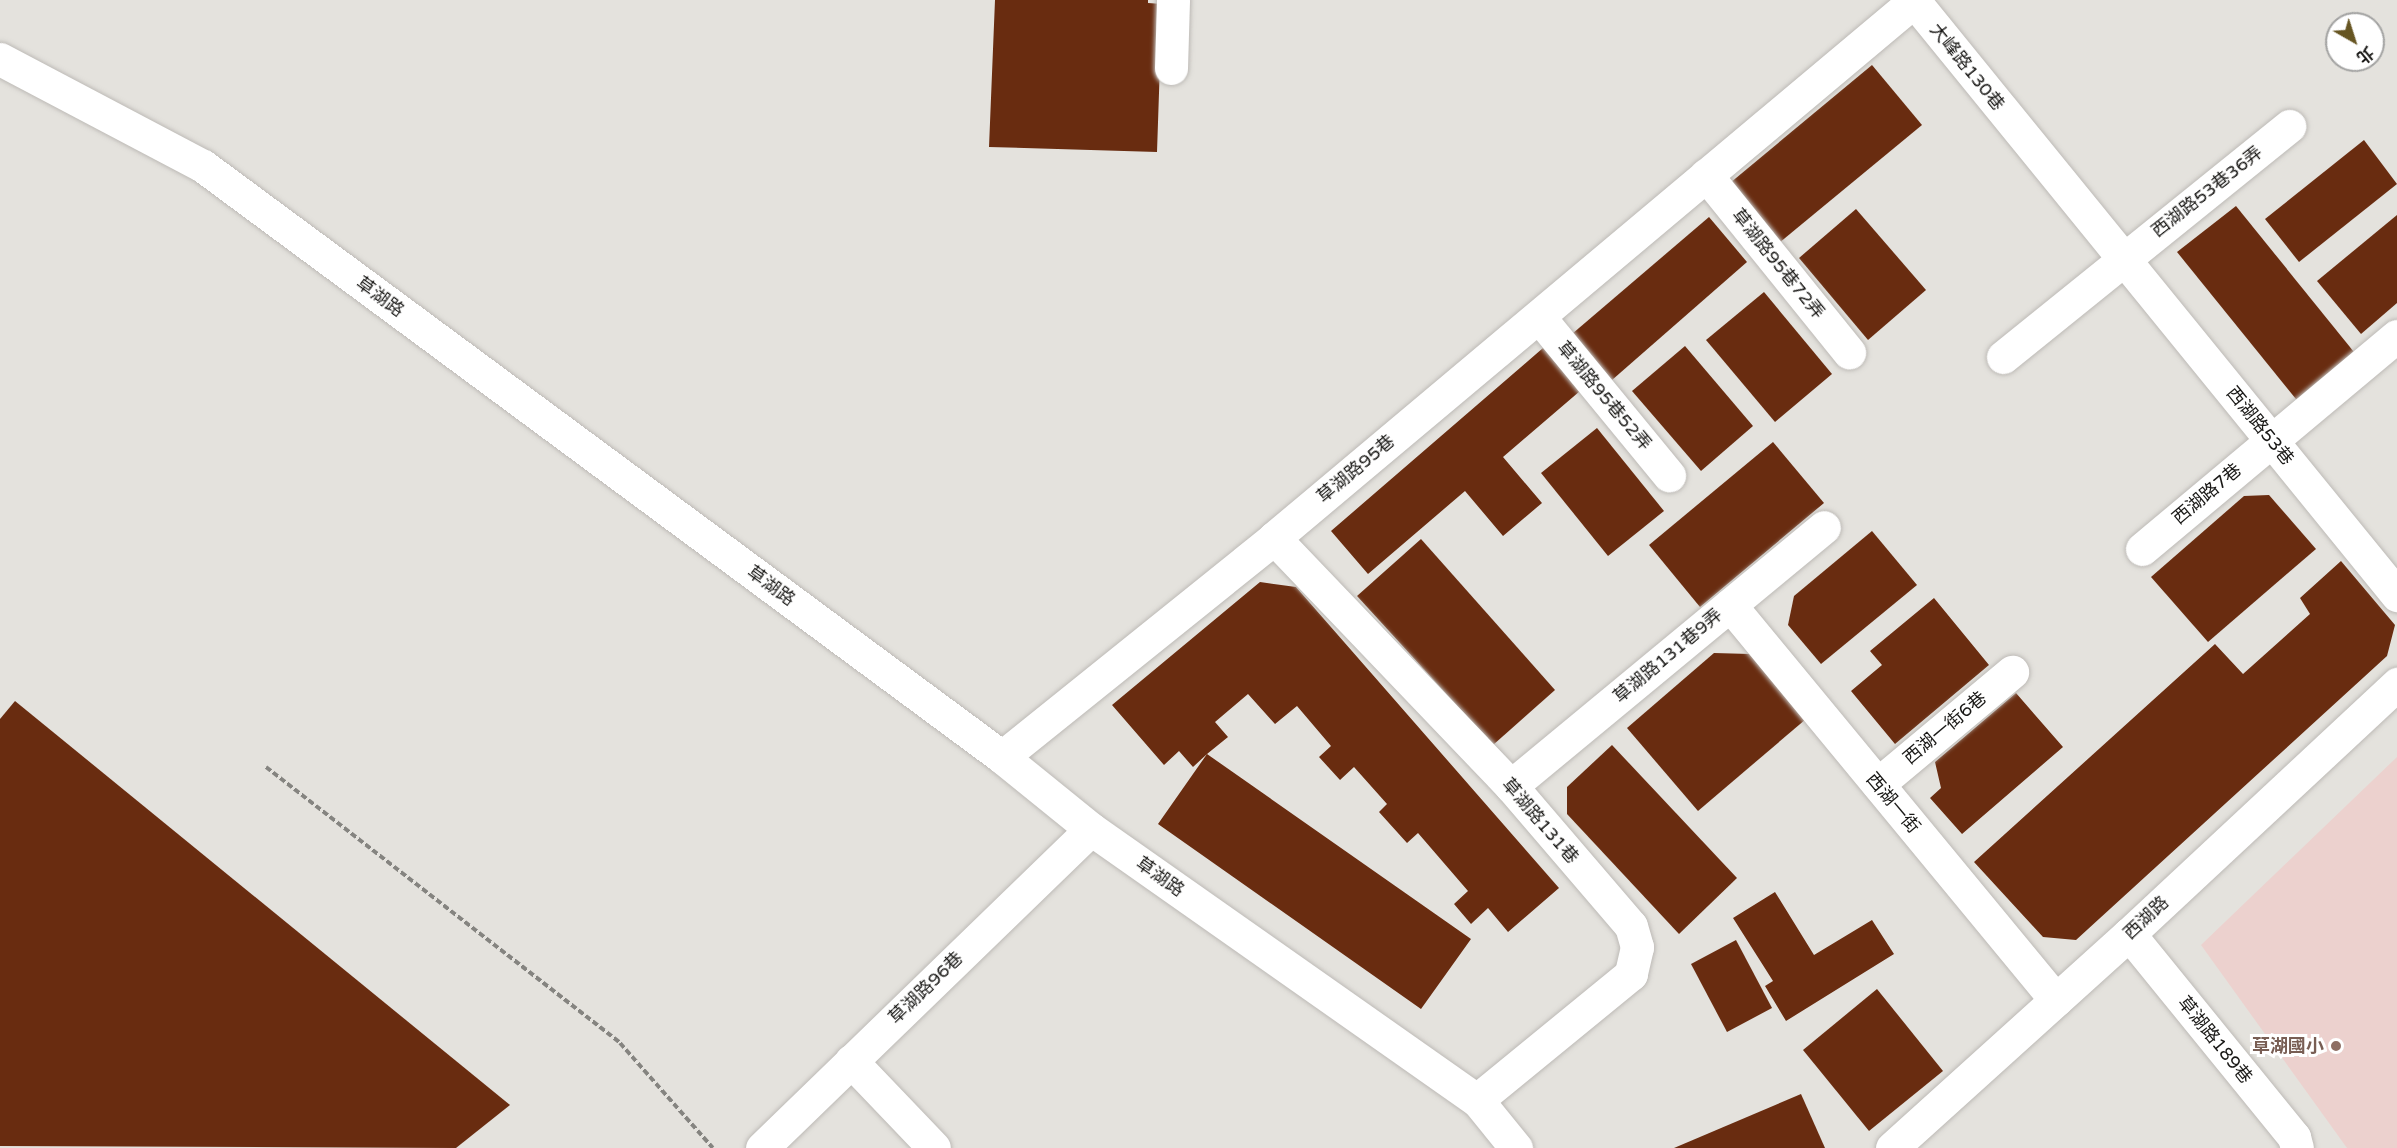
<!DOCTYPE html>
<meta charset="utf-8">
<style>
body{margin:0}
#map{position:relative;width:2397px;height:1148px;overflow:hidden;background:#e4e2dd;font-family:"Varela Round","Noto Sans TC",sans-serif}
div>[style]{position:absolute}
.education>*{inset:0;background:#ecd1ce}
.building>*{inset:0;background:#692c10}
.path>*{height:4px;margin-top:-2px;transform-origin:0;background:repeating-linear-gradient(90deg,#858480 0 6px,transparent 0 9px)}
.roads{filter:drop-shadow(0 0 2px #bdbab6) drop-shadow(0 0 2px #bdbab6)}
.minor>*{height:33px;margin:-16.5px;padding:0 16.5px;transform-origin:16.5px;border-radius:16.5px;background:#fff}
.dots>*{width:16px;height:16px;translate:-50% -50%;box-sizing:border-box;border:3px solid #fff;border-radius:50%}
span{translate:-50% -50%;white-space:nowrap;text-align:center;line-height:1.15;-webkit-text-stroke:6px #fff;paint-order:stroke}
.street-label{font-size:18px;color:#191816}
.education-label{font-size:18px;color:#785e54;font-weight:700}
.right{translate:-100% -50%;text-align:right}
.north{position:absolute;left:2325px;top:12px;width:60px;height:60px;box-sizing:border-box;background:#fff;border:2px solid #a3a3a2;border-radius:50%;rotate:141deg;font-size:16px;font-weight:700;line-height:24px;text-align:center;color:#191816}
.north::after{content:'';display:block;margin:auto;width:21px;height:27px;background:#652;clip-path:polygon(50% 0,100% 100%,50% 72%,0 100%)}
</style>
<div id="map">
<div class="education">
<i style="clip-path:polygon(2397px 757px,2397px 1148px,2347px 1148px,2201px 945px)"></i>
</div>
<div class="building">
<i style="clip-path:polygon(995px 0,1148px 0,1148px 3px,1162px 4px,1157px 152px,989px 147px)"></i>
<i style="clip-path:polygon(1872px 65px,1922px 125px,1779px 243px,1730px 183px)"></i>
<i style="clip-path:polygon(2364px 140px,2397px 184px,2299px 262px,2265px 219px)"></i>
<i style="clip-path:polygon(2236px 206px,2358px 357px,2300px 404px,2177px 252px)"></i>
<i style="clip-path:polygon(1856px 209px,1926px 290px,1868px 340px,1799px 258px)"></i>
<i style="clip-path:polygon(2397px 215px,2397px 303px,2361px 334px,2317px 281px)"></i>
<i style="clip-path:polygon(1709px 217px,1747px 262px,1612px 380px,1572px 334px)"></i>
<i style="clip-path:polygon(1764px 292px,1832px 374px,1775px 422px,1706px 340px)"></i>
<i style="clip-path:polygon(1685px 346px,1753px 426px,1701px 471px,1632px 391px)"></i>
<i style="clip-path:polygon(1543px 348px,1580px 391px,1503px 457px,1542px 503px,1503px 536px,1465px 491px,1368px 574px,1331px 531px)"></i>
<i style="clip-path:polygon(1597px 428px,1664px 511px,1608px 556px,1541px 473px)"></i>
<i style="clip-path:polygon(1773px 442px,1824px 503px,1700px 607px,1649px 545px)"></i>
<i style="clip-path:polygon(2269px 495px,2316px 549px,2208px 642px,2151px 577px,2244px 496px)"></i>
<i style="clip-path:polygon(1872px 531px,1917px 585px,1821px 664px,1788px 625px,1794px 596px)"></i>
<i style="clip-path:polygon(1421px 539px,1555px 690px,1493px 745px,1357px 596px)"></i>
<i style="clip-path:polygon(2341px 561px,2395px 625px,2387px 656px,2076px 940px,2043px 937px,1974px 862px,2215px 644px,2243px 674px,2310px 614px,2300px 598px)"></i>
<i style="clip-path:polygon(1260px 582px,1296px 587px,1559px 888px,1508px 932px,1488px 908px,1471px 924px,1454px 904px,1468px 891px,1418px 833px,1407px 843px,1379px 812px,1387px 804px,1354px 767px,1340px 780px,1319px 757px,1331px 746px,1297px 706px,1275px 724px,1248px 694px,1215px 722px,1228px 737px,1207px 754px,1471px 939px,1421px 1009px,1158px 824px,1207px 754px,1193px 767px,1179px 751px,1164px 765px,1112px 705px)"></i>
<i style="clip-path:polygon(1934px 598px,1989px 665px,1895px 744px,1851px 691px,1882px 665px,1870px 651px)"></i>
<i style="clip-path:polygon(1714px 653px,1750px 654px,1806px 719px,1698px 811px,1627px 728px)"></i>
<i style="clip-path:polygon(2016px 693px,2063px 747px,1962px 834px,1930px 798px,1941px 788px,1935px 762px)"></i>
<i style="clip-path:polygon(15px 701px,510px 1105px,456px 1148px,0 1146px,0 719px)"></i>
<i style="clip-path:polygon(1612px 745px,1737px 878px,1679px 934px,1567px 814px,1567px 787px)"></i>
<i style="clip-path:polygon(1775px 892px,1814px 955px,1872px 920px,1894px 954px,1786px 1021px,1765px 986px,1773px 981px,1733px 918px)"></i>
<i style="clip-path:polygon(1736px 940px,1772px 1008px,1727px 1032px,1691px 964px)"></i>
<i style="clip-path:polygon(1877px 989px,1943px 1071px,1869px 1131px,1803px 1050px)"></i>
<i style="clip-path:polygon(1801px 1094px,1825px 1148px,1674px 1148px)"></i>
</div>
<div class="path">
<i style="left:266px;top:767px;width:449px;rotate:37.9deg"></i>
<i style="left:620px;top:1043px;width:140px;rotate:48.5deg"></i>
</div>
<div class="roads">
<div class="minor">
<i style="left:0;top:59px;width:229px;rotate:27.8deg"></i>
<i style="left:203px;top:166px;width:994px;rotate:36.49deg"></i>
<i style="left:1002px;top:757px;width:114px;rotate:39deg"></i>
<i style="left:1091px;top:829px;width:472px;rotate:35.1deg"></i>
<i style="left:1477px;top:1100px;width:62px;rotate:50.9deg"></i>
<i style="left:1171px;top:68px;width:68px;rotate:-88.3deg"></i>
<i style="left:1706px;top:175px;width:228px;rotate:51.1deg"></i>
<i style="left:1539px;top:317px;width:205px;rotate:50.6deg"></i>
<i style="left:2003px;top:357px;width:368px;rotate:-38.9deg"></i>
<i style="left:1274px;top:538px;width:343px;rotate:46.3deg"></i>
<i style="left:1511px;top:786px;width:184px;rotate:49.4deg"></i>
<i style="left:1631px;top:926px;width:22px;rotate:74deg"></i>
<i style="left:1637px;top:947px;width:28px;rotate:103deg"></i>
<i style="left:1631px;top:974px;width:199px;rotate:140.7deg"></i>
<i style="left:2142px;top:549px;width:332px;rotate:-39.9deg"></i>
<i style="left:1730px;top:605px;width:512px;rotate:50.47deg"></i>
<i style="left:1002px;top:757px;width:349px;rotate:-38.8deg"></i>
<i style="left:1274px;top:538px;width:835px;rotate:-40deg"></i>
<i style="left:1914px;top:1px;width:766px;rotate:50.88deg"></i>
<i style="left:1878px;top:784px;width:175px;rotate:-39.9deg"></i>
<i style="left:1511px;top:786px;width:406px;rotate:-39.6deg"></i>
<i style="left:2129px;top:934px;width:262px;rotate:50.9deg"></i>
<i style="left:2294px;top:1137px;width:11px;rotate:75deg"></i>
<i style="left:851px;top:1061px;width:120px;rotate:46.3deg"></i>
<i style="left:762px;top:1148px;width:458px;rotate:-44.1deg"></i>
<i style="left:1892px;top:1148px;width:319px;rotate:-42.1deg"></i>
<i style="left:2129px;top:934px;width:367px;rotate:-43deg"></i>
</div>
</div>
<div class="dots">
<i style="left:2336px;top:1046px;background:#8d6e63"></i>
</div>
<div class="street-label">
<span style="left:1967px;top:67px;rotate:51deg">大峰路130巷</span>
<span style="left:2207px;top:192px;rotate:-38deg">西湖路53巷36弄</span>
<span style="left:1778px;top:264px;rotate:51deg">草湖路95巷72弄</span>
<span style="left:380px;top:297px;rotate:36deg">草湖路</span>
<span style="left:1604px;top:396px;rotate:50deg">草湖路95巷52弄</span>
<span style="left:2260px;top:426px;rotate:51deg">西湖路53巷</span>
<span style="left:1356px;top:469px;rotate:-40deg">草湖路95巷</span>
<span style="left:2207px;top:494px;rotate:-40deg">西湖路7巷</span>
<span style="left:771px;top:586px;rotate:36deg">草湖路</span>
<span style="left:1668px;top:656px;rotate:-40deg">草湖路131巷9弄</span>
<span style="left:1945px;top:728px;rotate:-40deg">西湖一街6巷</span>
<span style="left:1893px;top:803px;rotate:50deg">西湖一街</span>
<span style="left:1540px;top:821px;rotate:49deg">草湖路131巷</span>
<span style="left:1160px;top:877px;rotate:35deg">草湖路</span>
<span style="left:2146px;top:918px;rotate:-43deg">西湖路</span>
<span style="left:926px;top:988px;rotate:-44deg">草湖路96巷</span>
<span style="left:2215px;top:1040px;rotate:51deg">草湖路189巷</span>
</div>
<div class="education-label">
<span class="right" style="left:2324px;top:1046px">草湖國小</span>
</div>
<div class="north">北</div>
</div>
